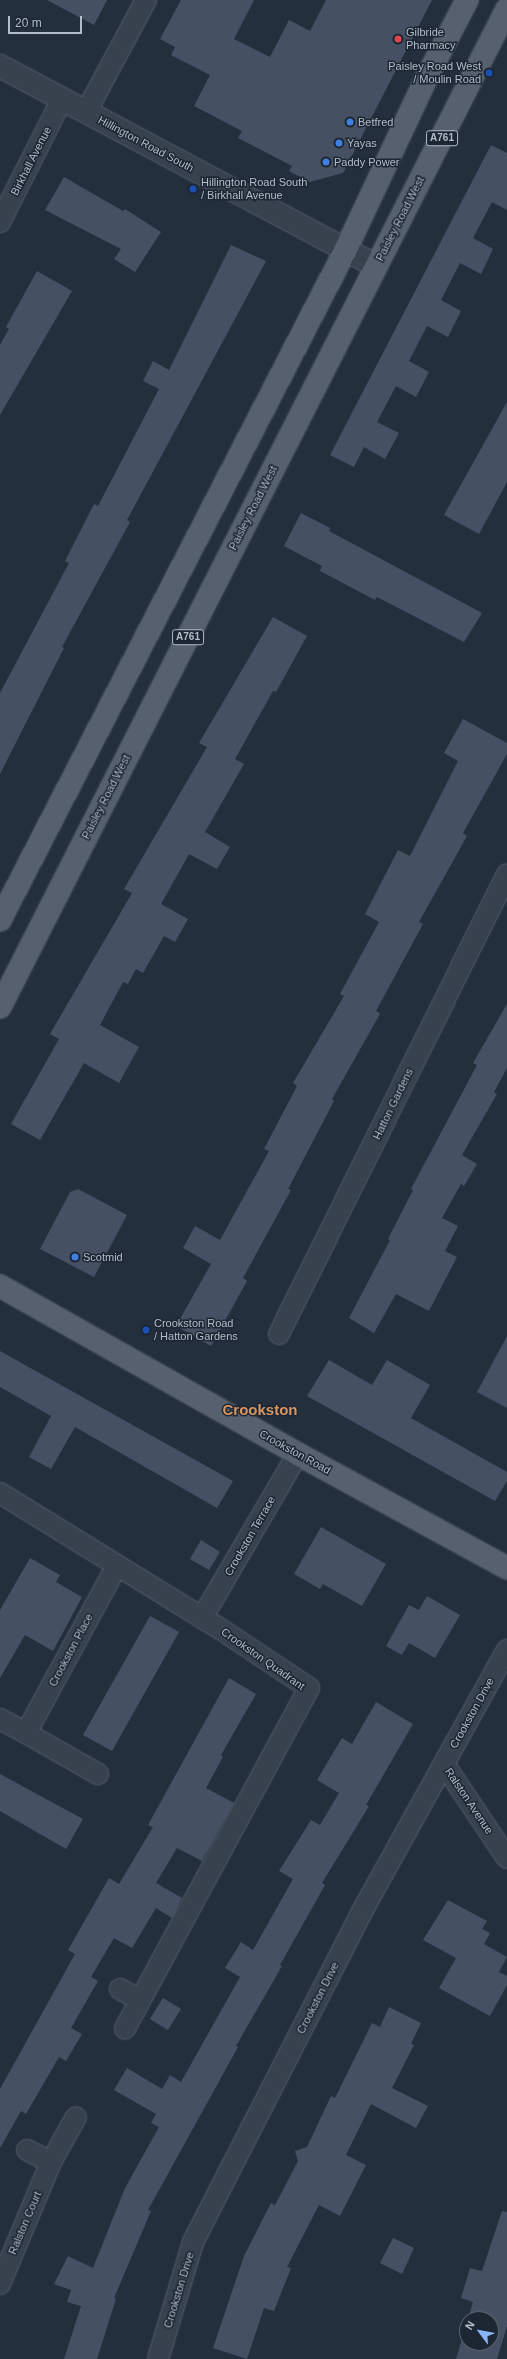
<!DOCTYPE html>
<style>
body{margin:0}
#map{position:relative;width:507px;height:2359px;overflow:hidden;background:#242f3e;font-family:Arial,sans-serif}
div>[style]{position:absolute}
.building>*{inset:0;background:#455162}
.roads{filter:drop-shadow(0 0 1px #565f6c) drop-shadow(0 0 1px #565f6c)}
.minor>*{height:20px;margin:-10px;padding:0 10px;transform-origin:10px;border-radius:10px;background:#38414e}
.tertiary>*{height:22px;margin:-11px;padding:0 11px;transform-origin:11px;border-radius:11px;background:#38414e}
.primary>*{height:22px;margin:-11px;padding:0 11px;transform-origin:11px;border-radius:11px;background:#56606e}
.dots>*{width:11px;height:11px;translate:-50% -50%;box-sizing:border-box;border:2px solid #1d2633;border-radius:50%}
span{translate:-50% -50%;white-space:nowrap;text-align:center;line-height:1.15;-webkit-text-stroke:3px #1d2633;paint-order:stroke}
.shield-label span{padding:1px 3px;background:#1d2633;border:1px solid;border-radius:3px;-webkit-text-stroke-width:0}
.shield-label{font-size:10px;color:#b4bcc9;font-weight:700}
.poi-label{font-size:11px;color:#b4bcc9}
.left{translate:0 -50%;text-align:left}
.right{translate:-100% -50%;text-align:right}
.street-label{font-size:11px;color:#b4bcc9}
.district-label{font-size:15px;color:#d59563;font-weight:700}
.north{position:absolute;left:459px;top:2311px;width:40px;height:40px;box-sizing:border-box;background:#1d2633;border:1px solid #59626f;border-radius:50%;rotate:302deg;font-size:11px;font-weight:700;line-height:16px;text-align:center;color:#b4bcc9}
.north::after{content:'';display:block;margin:auto;width:14px;height:18px;background:#8ab4f8;clip-path:polygon(50% 0,100% 100%,50% 72%,0 100%)}
.scale{position:absolute;left:8px;top:16px;width:74px;height:18px;box-sizing:border-box;border:2px solid #b4bcc9;border-top:0;padding-left:5px;font-size:12px;line-height:14px;white-space:nowrap;color:#b4bcc9;-webkit-text-stroke:3px #1d2633;paint-order:stroke}
</style>
<div id="map">
<div class="building">
<i style="clip-path:polygon(47px 0,107px 0,94px 25px)"></i>
<i style="clip-path:polygon(181px 0,254px 0,234px 39px,270px 57px,289px 20px,310px 31px,326px 0,432px 0,343px 173px,310px 182px,289px 171px,292px 166px,238px 138px,242px 131px,194px 106px,210px 75px,171px 55px,175px 47px,160px 39px)"></i>
<i style="clip-path:polygon(491px 145px,507px 153px,507px 210px,492px 202px,473px 238px,493px 249px,481px 274px,460px 263px,441px 300px,461px 311px,448px 337px,427px 326px,409px 361px,429px 372px,416px 397px,396px 386px,377px 422px,399px 433px,385px 459px,364px 447px,354px 467px,330px 455px)"></i>
<i style="clip-path:polygon(64px 177px,123px 211px,125px 209px,161px 232px,135px 272px,114px 259px,121px 249px,45px 210px)"></i>
<i style="clip-path:polygon(231px 245px,266px 261px,127px 520px,130px 522px,62px 647px,64px 648px,0 774px,0 693px,69px 563px,65px 561px,94px 504px,98px 506px,159px 389px,143px 381px,153px 361px,169px 370px)"></i>
<i style="clip-path:polygon(37px 271px,72px 291px,0 415px,0 345px,9px 329px,6px 327px)"></i>
<i style="clip-path:polygon(507px 402px,507px 482px,479px 534px,444px 515px)"></i>
<i style="clip-path:polygon(301px 513px,330px 528px,329px 531px,482px 613px,464px 642px,377px 597px,375px 600px,320px 571px,322px 566px,284px 546px)"></i>
<i style="clip-path:polygon(273px 617px,307px 636px,276px 692px,273px 691px,235px 759px,244px 764px,205px 832px,230px 847px,217px 869px,189px 854px,161px 904px,188px 919px,175px 942px,164px 936px,143px 973px,136px 969px,128px 984px,123px 982px,100px 1025px,139px 1047px,119px 1083px,84px 1063px,40px 1140px,11px 1124px,59px 1039px,50px 1034px,132px 893px,124px 889px,207px 747px,199px 743px)"></i>
<i style="clip-path:polygon(463px 719px,507px 743px,507px 754px,463px 833px,467px 836px,419px 922px,423px 924px,376px 1011px,380px 1014px,332px 1099px,334px 1101px,288px 1189px,291px 1190px,243px 1278px,247px 1281px,211px 1346px,176px 1326px,211px 1264px,183px 1248px,195px 1226px,220px 1240px,269px 1151px,264px 1149px,297px 1086px,293px 1083px,344px 996px,340px 994px,379px 922px,365px 914px,398px 850px,410px 856px,458px 761px,444px 753px)"></i>
<i style="clip-path:polygon(507px 1004px,507px 1068px,494px 1092px,497px 1094px,462px 1155px,477px 1164px,464px 1186px,461px 1184px,442px 1218px,458px 1226px,445px 1251px,457px 1257px,429px 1311px,396px 1294px,374px 1333px,349px 1318px,390px 1240px,388px 1239px,413px 1190px,411px 1189px,477px 1065px,473px 1063px)"></i>
<i style="clip-path:polygon(78px 1189px,127px 1215px,94px 1277px,40px 1249px,70px 1192px)"></i>
<i style="clip-path:polygon(507px 1336px,507px 1408px,477px 1392px)"></i>
<i style="clip-path:polygon(0 1351px,233px 1481px,217px 1508px,75px 1427px,51px 1469px,29px 1457px,51px 1416px,0 1387px)"></i>
<i style="clip-path:polygon(329px 1360px,372px 1385px,387px 1360px,430px 1385px,411px 1418px,507px 1472px,507px 1481px,495px 1501px,307px 1396px)"></i>
<i style="clip-path:polygon(321px 1527px,386px 1564px,362px 1606px,323px 1584px,320px 1589px,294px 1574px)"></i>
<i style="clip-path:polygon(201px 1540px,220px 1552px,209px 1570px,190px 1559px)"></i>
<i style="clip-path:polygon(30px 1558px,60px 1575px,56px 1582px,82px 1597px,53px 1651px,25px 1635px,0 1678px,0 1610px)"></i>
<i style="clip-path:polygon(427px 1596px,460px 1615px,435px 1658px,409px 1643px,402px 1655px,386px 1646px,409px 1605px,419px 1610px)"></i>
<i style="clip-path:polygon(150px 1616px,179px 1632px,112px 1751px,83px 1735px)"></i>
<i style="clip-path:polygon(229px 1678px,256px 1694px,221px 1755px,223px 1757px,206px 1788px,234px 1803px,202px 1861px,177px 1848px,156px 1883px,182px 1898px,172px 1918px,156px 1908px,132px 1948px,114px 1938px,91px 1977px,98px 1981px,71px 2028px,82px 2034px,66px 2061px,59px 2057px,26px 2114px,21px 2111px,0 2148px,0 2089px,75px 1954px,68px 1950px,109px 1878px,119px 1884px,153px 1827px,148px 1825px)"></i>
<i style="clip-path:polygon(376px 1702px,413px 1724px,366px 1805px,369px 1806px,322px 1883px,325px 1885px,280px 1965px,282px 1966px,236px 2046px,238px 2047px,148px 2210px,151px 2211px,114px 2298px,116px 2299px,97px 2359px,64px 2359px,81px 2306px,67px 2302px,71px 2290px,54px 2284px,68px 2256px,93px 2268px,125px 2188px,159px 2127px,151px 2123px,156px 2114px,114px 2090px,127px 2068px,162px 2089px,170px 2075px,181px 2082px,240px 1977px,225px 1968px,241px 1942px,253px 1950px,293px 1879px,279px 1871px,311px 1820px,320px 1825px,339px 1793px,317px 1780px,342px 1738px,352px 1744px)"></i>
<i style="clip-path:polygon(0 1774px,83px 1819px,66px 1849px,0 1811px)"></i>
<i style="clip-path:polygon(448px 1900px,487px 1921px,482px 1929px,490px 1933px,484px 1944px,507px 1957px,499px 1972px,507px 1976px,507px 1985px,490px 2016px,439px 1988px,456px 1958px,423px 1940px)"></i>
<i style="clip-path:polygon(163px 1998px,181px 2009px,168px 2030px,150px 2019px)"></i>
<i style="clip-path:polygon(389px 2007px,421px 2023px,411px 2044px,414px 2045px,392px 2088px,428px 2106px,416px 2128px,371px 2104px,346px 2155px,366px 2165px,340px 2216px,319px 2205px,287px 2267px,291px 2268px,274px 2311px,264px 2308px,247px 2359px,213px 2348px,244px 2256px,271px 2203px,275px 2205px,298px 2161px,295px 2151px,307px 2147px,331px 2096px,335px 2098px,372px 2023px,380px 2027px)"></i>
<i style="clip-path:polygon(502px 2211px,507px 2212px,507px 2326px,497px 2359px,456px 2359px,467px 2322px,467px 2343px,491px 2343px,491px 2319px,468px 2319px,473px 2302px,461px 2298px,470px 2268px,482px 2271px)"></i>
<i style="clip-path:polygon(393px 2238px,414px 2248px,402px 2274px,380px 2263px)"></i>
</div>
<div class="roads">
<div class="minor">
<i style="left:86px;top:112px;width:127px;rotate:-61.8deg"></i>
<i style="left:0;top:222px;width:138px;rotate:-63.2deg"></i>
<i style="left:279px;top:1334px;width:513px;rotate:-63.63deg"></i>
<i style="left:0;top:1493px;width:257px;rotate:31.7deg"></i>
<i style="left:219px;top:1628px;width:108px;rotate:33.7deg"></i>
<i style="left:309px;top:1688px;width:387px;rotate:118.4deg"></i>
<i style="left:202px;top:1618px;width:190px;rotate:-59.7deg"></i>
<i style="left:0;top:1719px;width:30px;rotate:28deg"></i>
<i style="left:444px;top:1764px;width:113px;rotate:56.2deg"></i>
<i style="left:98px;top:1774px;width:83px;rotate:-150.3deg"></i>
<i style="left:26px;top:1733px;width:189px;rotate:-61.5deg"></i>
<i style="left:120px;top:1989px;width:23px;rotate:29deg"></i>
<i style="left:27px;top:2150px;width:27px;rotate:27deg"></i>
<i style="left:0;top:2284px;width:132px;rotate:-67.3deg"></i>
<i style="left:51px;top:2162px;width:51px;rotate:-60.9deg"></i>
<i style="left:158px;top:2359px;width:122px;rotate:-73.3deg"></i>
<i style="left:193px;top:2242px;width:377px;rotate:-62.9deg"></i>
<i style="left:365px;top:1906px;width:293px;rotate:-61deg"></i>
</div>
<div class="tertiary">
<i style="left:0;top:66px;width:426px;rotate:28deg"></i>
</div>
<div class="primary">
<i style="left:0;top:920px;width:753px;rotate:-62.72deg"></i>
<i style="left:345px;top:251px;width:195px;rotate:-64.8deg"></i>
<i style="left:428px;top:75px;width:85px;rotate:-62.5deg"></i>
<i style="left:0;top:1007px;width:1119px;rotate:-63.07deg"></i>
<i style="left:0;top:1286px;width:342px;rotate:29.4deg"></i>
<i style="left:298px;top:1454px;width:238px;rotate:28.6deg"></i>
</div>
</div>
<div class="dots">
<i style="left:398px;top:39px;background:#e0444e"></i>
<i style="left:489px;top:73px;background:#1a4fb4"></i>
<i style="left:350px;top:122px;background:#3f7fe0"></i>
<i style="left:339px;top:143px;background:#3f7fe0"></i>
<i style="left:326px;top:162px;background:#3f7fe0"></i>
<i style="left:193px;top:189px;background:#1a4fb4"></i>
<i style="left:75px;top:1257px;background:#3f7fe0"></i>
<i style="left:146px;top:1330px;background:#1a4fb4"></i>
</div>
<div class="shield-label">
<span style="left:442px;top:138px">A761</span>
<span style="left:188px;top:637px">A761</span>
</div>
<div class="poi-label">
<span class="left" style="left:406px;top:39px">Gilbride<br>Pharmacy</span>
<span class="right" style="left:481px;top:73px">Paisley Road West<br>/ Moulin Road</span>
<span class="left" style="left:358px;top:122px">Betfred</span>
<span class="left" style="left:347px;top:143px">Yayas</span>
<span class="left" style="left:334px;top:162px">Paddy Power</span>
<span class="left" style="left:201px;top:189px">Hillington Road South<br>/ Birkhall Avenue</span>
<span class="left" style="left:83px;top:1257px">Scotmid</span>
<span class="left" style="left:154px;top:1330px">Crookston Road<br>/ Hatton Gardens</span>
</div>
<div class="street-label">
<span style="left:146px;top:144px;rotate:28deg">Hillington Road South</span>
<span style="left:31px;top:161px;rotate:-63deg">Birkhall Avenue</span>
<span style="left:400px;top:219px;rotate:-63deg">Paisley Road West</span>
<span style="left:253px;top:508px;rotate:-63deg">Paisley Road West</span>
<span style="left:106px;top:797px;rotate:-63deg">Paisley Road West</span>
<span style="left:393px;top:1104px;rotate:-64deg">Hatton Gardens</span>
<span style="left:295px;top:1452px;rotate:29deg">Crookston Road</span>
<span style="left:250px;top:1536px;rotate:-60deg">Crookston Terrace</span>
<span style="left:71px;top:1650px;rotate:-62deg">Crookston Place</span>
<span style="left:263px;top:1659px;rotate:35deg">Crookston Quadrant</span>
<span style="left:472px;top:1713px;rotate:-61deg">Crookston Drive</span>
<span style="left:469px;top:1801px;rotate:56deg">Ralston Avenue</span>
<span style="left:318px;top:1998px;rotate:-63deg">Crookston Drive</span>
<span style="left:25px;top:2223px;rotate:-67deg">Ralston Court</span>
<span style="left:179px;top:2290px;rotate:-73deg">Crookston Drive</span>
</div>
<div class="district-label">
<span style="left:260px;top:1410px">Crookston</span>
</div>
<div class="north">N</div>
<div class="scale">20 m</div>
</div>
